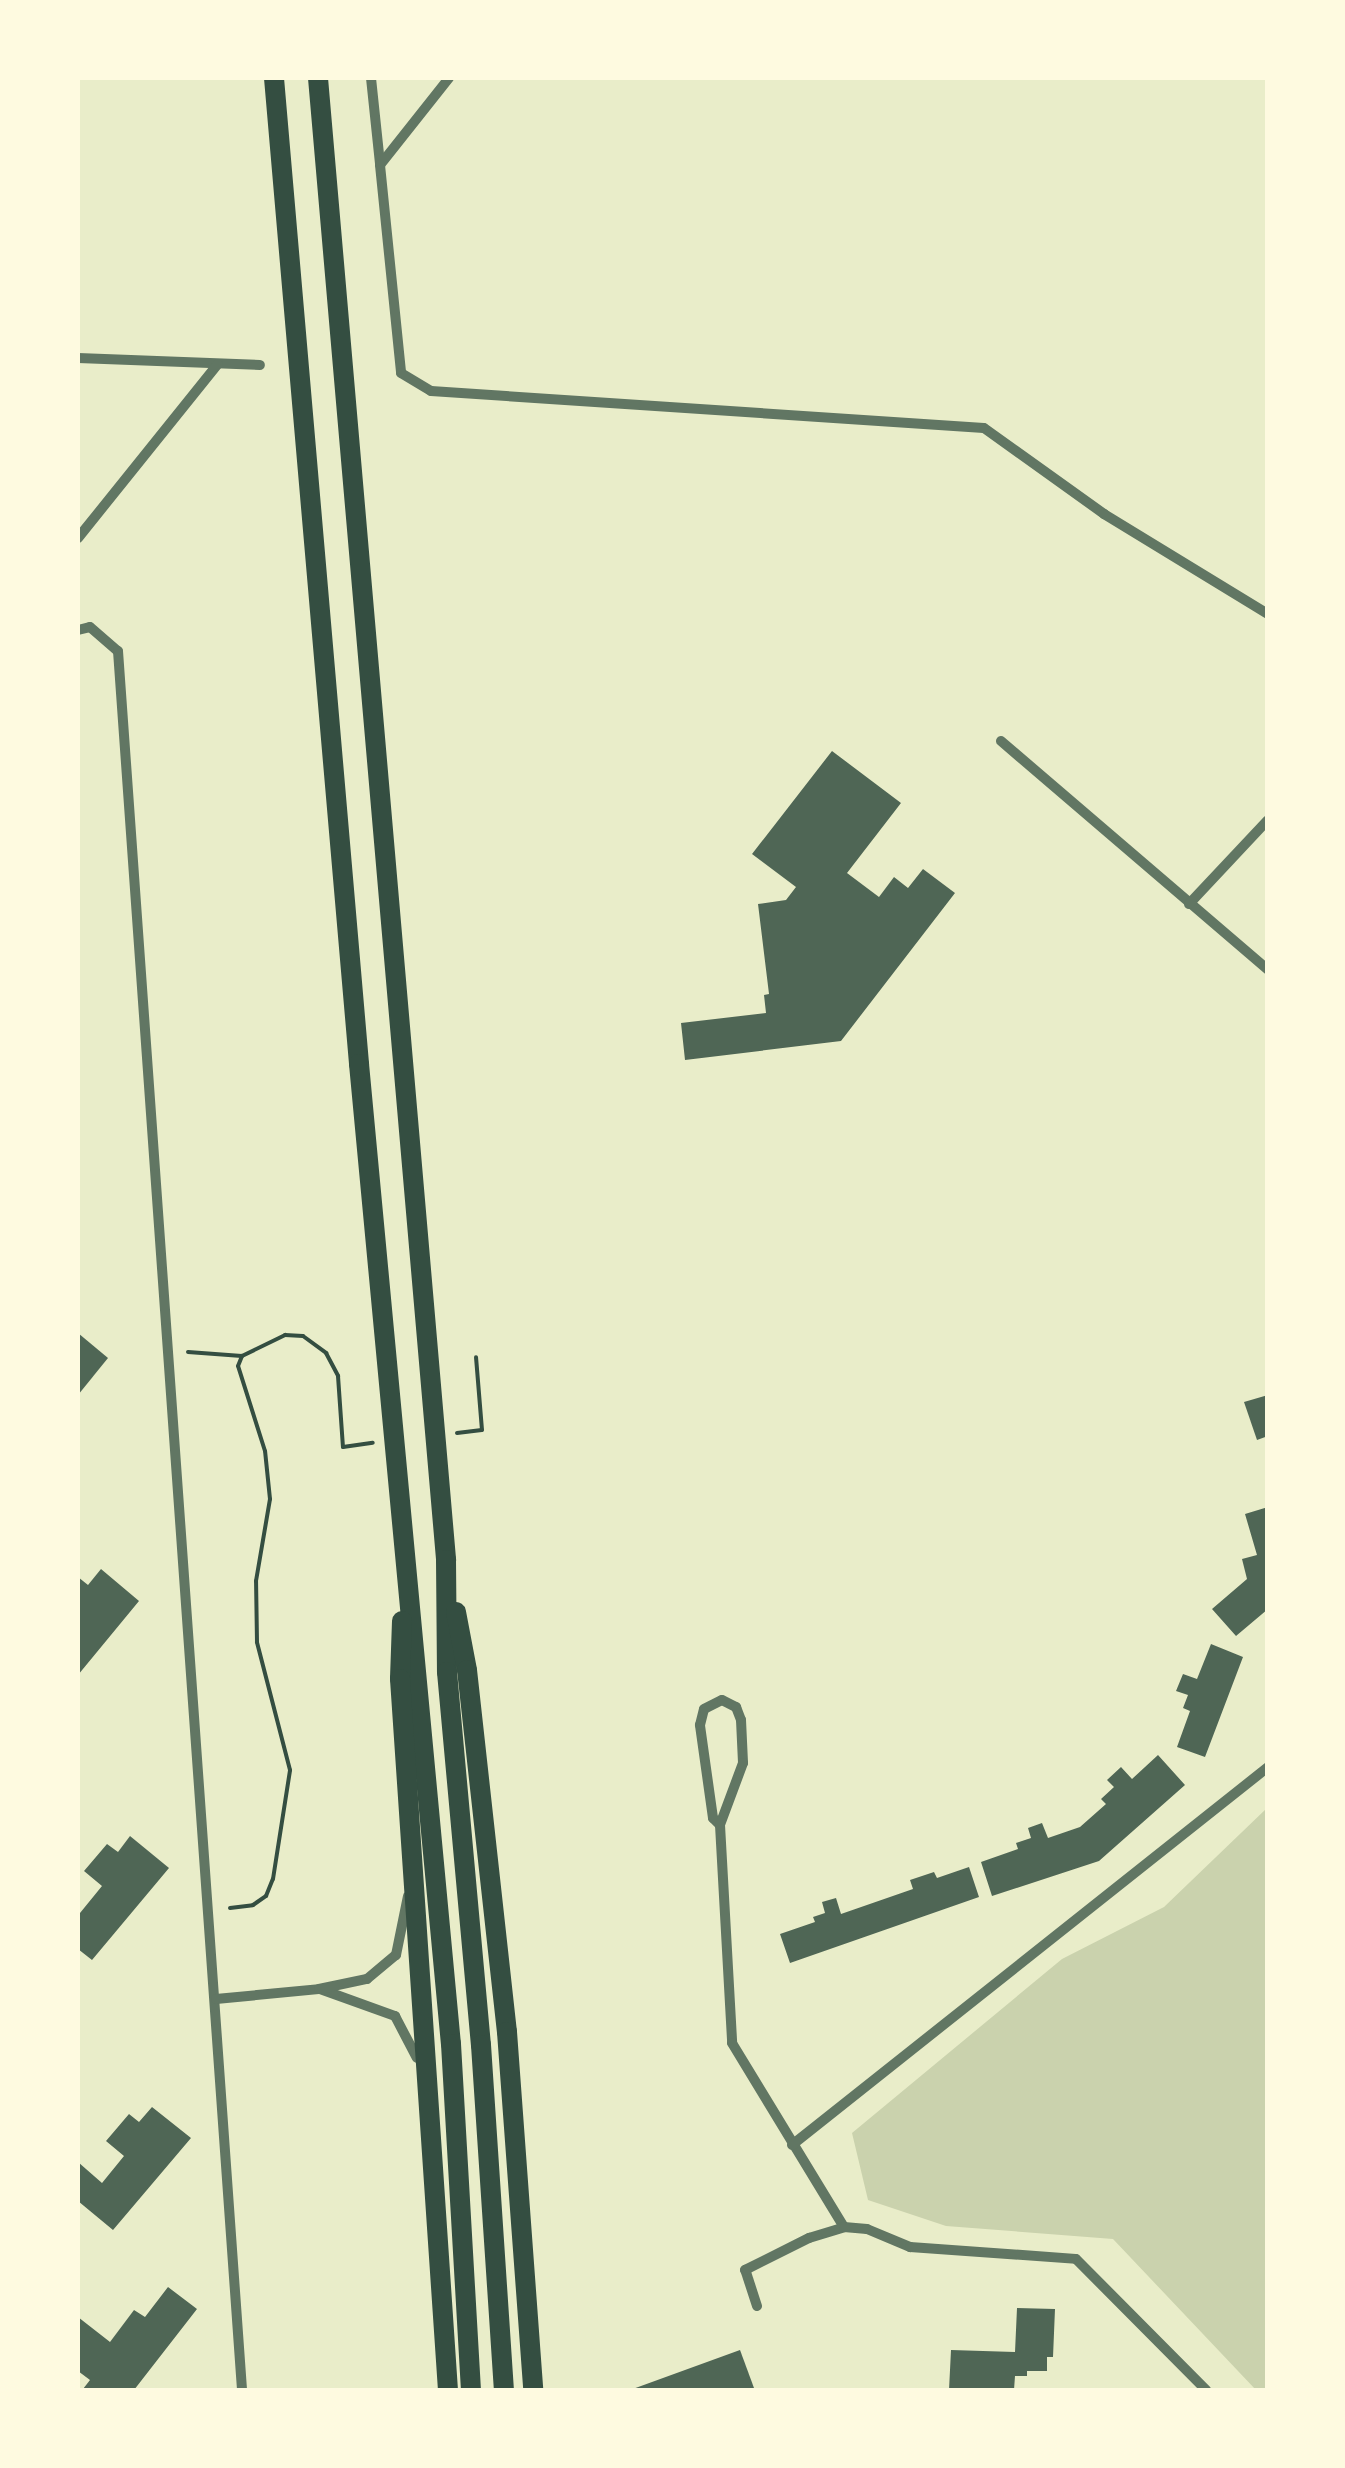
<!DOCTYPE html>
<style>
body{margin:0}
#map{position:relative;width:1345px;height:2468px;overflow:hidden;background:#e9edc9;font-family:"Alegreya Sans",sans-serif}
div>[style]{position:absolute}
.green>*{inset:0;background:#cad2ad}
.building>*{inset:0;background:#4f6655}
.path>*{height:4px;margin:-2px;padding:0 2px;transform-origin:2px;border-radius:2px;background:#344e41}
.minor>*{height:10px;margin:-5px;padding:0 5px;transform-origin:5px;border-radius:5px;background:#617663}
.secondary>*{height:20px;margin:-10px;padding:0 10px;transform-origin:10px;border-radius:10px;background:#344e41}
span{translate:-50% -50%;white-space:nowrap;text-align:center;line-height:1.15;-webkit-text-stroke:10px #fefae0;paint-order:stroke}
.frame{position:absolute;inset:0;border:80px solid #fefae0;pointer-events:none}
</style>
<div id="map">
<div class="green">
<i style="clip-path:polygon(1267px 1808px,1268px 2390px,1256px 2390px,1113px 2239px,946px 2226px,868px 2200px,852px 2133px,1062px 1959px,1164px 1907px)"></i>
</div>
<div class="building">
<i style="clip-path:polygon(832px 751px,901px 803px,847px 873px,879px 897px,894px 877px,908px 888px,923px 869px,955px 893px,841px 1041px,685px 1060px,681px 1023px,766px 1013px,764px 995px,769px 994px,758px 904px,786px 900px,796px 887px,752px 854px)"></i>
<i style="clip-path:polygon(78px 1333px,108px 1358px,78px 1395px)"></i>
<i style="clip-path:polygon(1268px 1395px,1268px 1436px,1257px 1440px,1244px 1402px)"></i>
<i style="clip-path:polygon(1268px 1507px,1268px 1609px,1236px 1636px,1212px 1609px,1247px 1579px,1242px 1559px,1257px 1555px,1245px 1514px)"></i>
<i style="clip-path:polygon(101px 1569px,139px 1601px,78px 1675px,78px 1577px,88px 1585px)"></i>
<i style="clip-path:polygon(1211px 1644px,1243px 1657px,1205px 1757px,1177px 1747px,1190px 1711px,1183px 1708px,1188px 1695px,1176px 1691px,1183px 1674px,1197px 1679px)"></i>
<i style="clip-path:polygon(1158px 1755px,1185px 1785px,1099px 1861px,992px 1896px,981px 1862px,1018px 1849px,1016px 1843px,1031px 1838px,1028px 1828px,1042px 1823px,1048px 1838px,1080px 1827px,1106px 1804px,1101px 1799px,1114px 1787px,1107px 1780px,1121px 1767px,1132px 1779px)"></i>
<i style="clip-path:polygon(130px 1836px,169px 1868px,92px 1960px,78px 1949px,78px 1910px,80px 1913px,102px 1886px,84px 1871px,107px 1844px,118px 1852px)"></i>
<i style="clip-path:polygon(969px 1867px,979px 1897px,790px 1963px,780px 1934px,815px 1922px,813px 1917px,825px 1913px,822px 1902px,836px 1898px,841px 1914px,913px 1889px,910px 1880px,934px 1872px,937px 1878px)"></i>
<i style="clip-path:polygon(152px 2107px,191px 2138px,113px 2230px,78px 2201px,78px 2162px,102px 2183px,124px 2156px,106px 2141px,129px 2114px,139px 2122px)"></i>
<i style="clip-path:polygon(168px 2287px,197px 2309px,134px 2390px,83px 2389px,90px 2380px,78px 2371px,78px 2317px,110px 2342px,134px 2310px,145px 2317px)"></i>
<i style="clip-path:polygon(1017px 2308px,1055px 2309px,1053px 2357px,1047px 2357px,1047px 2371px,1027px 2371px,1027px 2376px,1015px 2376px,1014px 2390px,949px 2390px,951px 2350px,1015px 2352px)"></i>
<i style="clip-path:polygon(740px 2350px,754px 2388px,630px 2390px)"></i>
</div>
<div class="path">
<i style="left:188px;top:1352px;width:54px;rotate:4.2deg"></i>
<i style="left:242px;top:1356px;width:48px;rotate:-26deg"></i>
<i style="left:285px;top:1335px;width:18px;rotate:3deg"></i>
<i style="left:303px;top:1336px;width:29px;rotate:36deg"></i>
<i style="left:326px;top:1353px;width:26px;rotate:62deg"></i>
<i style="left:338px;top:1376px;width:71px;rotate:86deg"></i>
<i style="left:343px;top:1447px;width:30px;rotate:-8deg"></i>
<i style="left:457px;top:1433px;width:25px;rotate:-7deg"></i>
<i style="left:482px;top:1430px;width:73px;rotate:-94.7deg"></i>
<i style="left:230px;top:1908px;width:23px;rotate:-7deg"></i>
<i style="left:253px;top:1905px;width:16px;rotate:-35deg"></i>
<i style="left:266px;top:1896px;width:18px;rotate:-68deg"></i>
<i style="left:273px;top:1879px;width:110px;rotate:-81.1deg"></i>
<i style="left:290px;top:1770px;width:132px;rotate:-104.5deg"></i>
<i style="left:257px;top:1642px;width:61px;rotate:-90.9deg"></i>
<i style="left:256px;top:1581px;width:83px;rotate:-80.3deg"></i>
<i style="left:270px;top:1499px;width:48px;rotate:-95.9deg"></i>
<i style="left:265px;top:1451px;width:89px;rotate:-107.6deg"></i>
<i style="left:238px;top:1366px;width:11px;rotate:-68deg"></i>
</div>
<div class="minor">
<i style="left:371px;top:78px;width:86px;rotate:84deg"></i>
<i style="left:449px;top:78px;width:111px;rotate:128.4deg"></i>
<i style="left:380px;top:165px;width:209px;rotate:84.2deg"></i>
<i style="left:401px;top:373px;width:35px;rotate:31deg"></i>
<i style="left:431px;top:391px;width:554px;rotate:3.83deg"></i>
<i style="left:984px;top:428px;width:148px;rotate:35.6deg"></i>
<i style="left:1104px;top:514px;width:192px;rotate:31.4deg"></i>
<i style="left:78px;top:358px;width:182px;rotate:2.2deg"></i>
<i style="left:78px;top:538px;width:223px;rotate:-51.2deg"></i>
<i style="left:78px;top:630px;width:12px;rotate:-14deg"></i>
<i style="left:90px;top:627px;width:37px;rotate:41deg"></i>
<i style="left:118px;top:651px;width:1743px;rotate:85.92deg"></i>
<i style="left:1001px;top:741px;width:352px;rotate:40.6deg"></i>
<i style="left:1189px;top:904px;width:115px;rotate:-46.8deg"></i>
<i style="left:720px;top:1825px;width:10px;rotate:-135deg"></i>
<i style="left:713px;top:1818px;width:94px;rotate:-98deg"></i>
<i style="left:700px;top:1725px;width:16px;rotate:-76deg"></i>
<i style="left:704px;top:1709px;width:20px;rotate:-27deg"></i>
<i style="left:722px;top:1700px;width:16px;rotate:27deg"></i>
<i style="left:736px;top:1707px;width:14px;rotate:69deg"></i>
<i style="left:741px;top:1720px;width:43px;rotate:87.3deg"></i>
<i style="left:743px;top:1763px;width:66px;rotate:110.4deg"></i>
<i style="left:720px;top:1825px;width:218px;rotate:86.8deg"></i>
<i style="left:732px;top:2043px;width:215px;rotate:58.7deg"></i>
<i style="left:320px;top:1989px;width:80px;rotate:19.8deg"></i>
<i style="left:395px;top:2016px;width:47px;rotate:62.4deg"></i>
<i style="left:216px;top:1999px;width:103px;rotate:-5.5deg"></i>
<i style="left:319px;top:1989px;width:49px;rotate:-11.8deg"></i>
<i style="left:367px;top:1979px;width:38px;rotate:-40deg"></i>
<i style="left:396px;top:1955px;width:60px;rotate:-78.5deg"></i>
<i style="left:792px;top:2145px;width:608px;rotate:-38.45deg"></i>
<i style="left:757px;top:2306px;width:38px;rotate:-108deg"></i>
<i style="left:745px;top:2270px;width:72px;rotate:-26.6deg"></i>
<i style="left:809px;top:2238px;width:37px;rotate:-17deg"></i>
<i style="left:844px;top:2227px;width:23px;rotate:5deg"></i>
<i style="left:867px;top:2229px;width:47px;rotate:22.7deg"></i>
<i style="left:910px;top:2247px;width:166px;rotate:4.1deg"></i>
<i style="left:1076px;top:2259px;width:185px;rotate:45.2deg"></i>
</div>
<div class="secondary">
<i style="left:274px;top:78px;width:990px;rotate:85.07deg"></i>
<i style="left:359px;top:1064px;width:984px;rotate:84.64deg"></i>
<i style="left:451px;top:2044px;width:347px;rotate:86.7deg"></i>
<i style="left:318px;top:78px;width:1488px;rotate:85.06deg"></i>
<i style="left:446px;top:1560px;width:112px;rotate:89.5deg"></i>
<i style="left:447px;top:1672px;width:375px;rotate:84.8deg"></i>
<i style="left:481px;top:2045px;width:346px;rotate:86.2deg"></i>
<i style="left:456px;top:1612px;width:59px;rotate:79.3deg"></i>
<i style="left:467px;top:1670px;width:364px;rotate:83.7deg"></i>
<i style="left:507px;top:2032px;width:359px;rotate:85.8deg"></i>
<i style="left:402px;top:1621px;width:58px;rotate:92deg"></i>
<i style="left:400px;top:1679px;width:713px;rotate:86.14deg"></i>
</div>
<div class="frame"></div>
</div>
